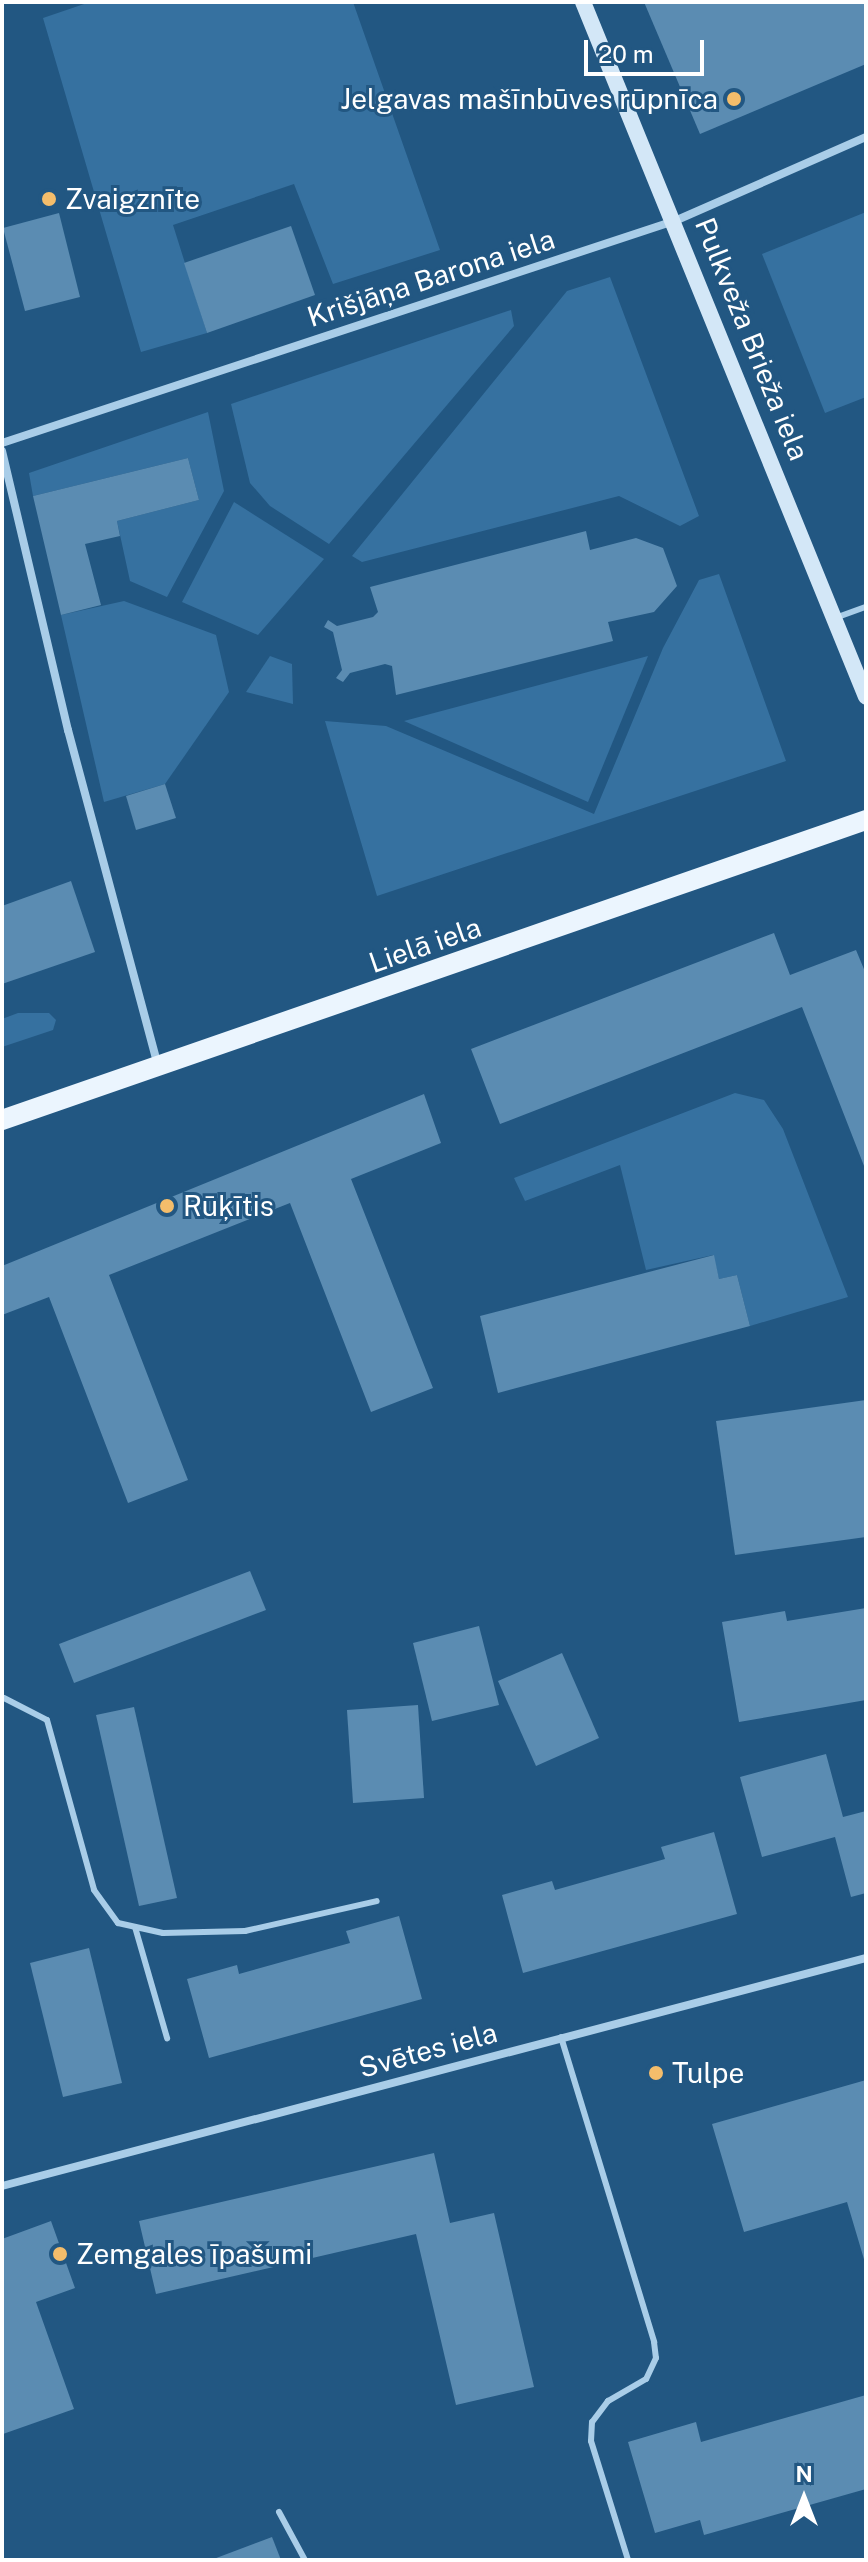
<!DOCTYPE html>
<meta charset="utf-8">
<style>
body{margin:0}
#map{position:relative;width:868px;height:2562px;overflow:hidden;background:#225782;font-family:"Public Sans",sans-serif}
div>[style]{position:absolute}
.green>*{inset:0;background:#3671a0}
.building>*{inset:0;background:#5b8cb2}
.lane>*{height:6px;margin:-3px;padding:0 3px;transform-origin:3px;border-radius:3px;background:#a9cde8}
.street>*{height:8px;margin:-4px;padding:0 4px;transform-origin:4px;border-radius:4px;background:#a9cde8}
.secondary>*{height:16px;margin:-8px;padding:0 8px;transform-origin:8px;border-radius:8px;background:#d3e7f7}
.primary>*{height:20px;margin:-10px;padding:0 10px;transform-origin:10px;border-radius:10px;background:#ebf5fe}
.dots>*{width:22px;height:22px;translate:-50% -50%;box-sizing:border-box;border:4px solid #225782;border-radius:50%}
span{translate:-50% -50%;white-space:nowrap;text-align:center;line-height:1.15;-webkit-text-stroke:6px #225782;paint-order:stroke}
.poi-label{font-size:28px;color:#fff}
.right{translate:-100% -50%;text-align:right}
.left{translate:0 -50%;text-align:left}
.street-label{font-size:28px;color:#fff}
.frame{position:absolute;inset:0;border:4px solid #fff;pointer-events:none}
.north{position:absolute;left:764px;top:2458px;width:80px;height:80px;-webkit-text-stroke:6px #225782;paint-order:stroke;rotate:0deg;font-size:22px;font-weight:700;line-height:32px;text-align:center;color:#fff}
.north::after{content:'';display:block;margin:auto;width:28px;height:36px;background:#fff;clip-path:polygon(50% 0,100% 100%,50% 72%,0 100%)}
.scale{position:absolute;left:584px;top:40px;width:120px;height:36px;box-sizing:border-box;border:4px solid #fff;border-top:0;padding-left:10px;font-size:24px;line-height:28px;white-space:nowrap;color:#fff;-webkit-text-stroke:6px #225782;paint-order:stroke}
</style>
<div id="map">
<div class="green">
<i style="clip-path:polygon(90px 2px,353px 2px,440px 250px,333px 284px,294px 184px,173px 225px,207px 333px,141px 352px,43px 18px)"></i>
<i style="clip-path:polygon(866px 212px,866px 397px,825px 413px,762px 254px)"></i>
<i style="clip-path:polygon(610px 277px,699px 516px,680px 526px,619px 496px,362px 562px,352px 556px,567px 291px)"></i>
<i style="clip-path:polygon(511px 310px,514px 326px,329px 544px,270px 506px,250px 483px,231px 404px)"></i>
<i style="clip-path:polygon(208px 412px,224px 491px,167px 597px,130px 581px,117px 521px,199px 500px,188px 458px,33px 496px,29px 473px)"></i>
<i style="clip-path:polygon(234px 502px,324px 559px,258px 635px,182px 602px)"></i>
<i style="clip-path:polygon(719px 574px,786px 761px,377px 896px,325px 721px,386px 726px,594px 814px,663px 648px,699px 580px)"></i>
<i style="clip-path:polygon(124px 601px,216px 635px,229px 692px,165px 784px,104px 802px,61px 615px)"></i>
<i style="clip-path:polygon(270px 656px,292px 664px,293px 704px,246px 692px)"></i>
<i style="clip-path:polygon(648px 656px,588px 802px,404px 721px)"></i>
<i style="clip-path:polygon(18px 1013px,49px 1013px,56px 1020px,53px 1030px,2px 1047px,2px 1019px)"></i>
<i style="clip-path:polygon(735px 1093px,764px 1100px,783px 1129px,848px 1297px,750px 1326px,737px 1275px,719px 1279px,713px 1255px,646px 1270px,620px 1165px,525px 1201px,514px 1178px)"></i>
</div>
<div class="building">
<i style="clip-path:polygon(644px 2px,866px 2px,866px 64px,700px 134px)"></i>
<i style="clip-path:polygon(59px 213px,80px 297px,25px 311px,3px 228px)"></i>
<i style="clip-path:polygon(291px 226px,315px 295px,207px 333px,184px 263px)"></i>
<i style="clip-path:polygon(188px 458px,199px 500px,117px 521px,120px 536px,85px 544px,101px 605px,61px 615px,33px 496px)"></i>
<i style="clip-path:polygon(586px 531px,590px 550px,636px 538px,663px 548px,677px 586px,654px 612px,608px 622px,613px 641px,396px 695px,392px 666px,385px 664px,350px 673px,343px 682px,336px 678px,342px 670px,333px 632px,324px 627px,328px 620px,337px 626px,373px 617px,378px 612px,370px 587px)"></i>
<i style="clip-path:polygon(165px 784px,176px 818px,136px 830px,126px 796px)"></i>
<i style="clip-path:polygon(71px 881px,95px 952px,2px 984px,2px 906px)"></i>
<i style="clip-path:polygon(774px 933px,790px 975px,856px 950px,866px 974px,866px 1171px,802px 1007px,500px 1124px,471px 1049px)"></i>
<i style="clip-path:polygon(424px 1094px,441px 1143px,351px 1179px,433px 1388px,371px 1412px,290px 1203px,109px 1275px,188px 1480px,128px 1503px,49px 1297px,2px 1315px,2px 1266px)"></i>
<i style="clip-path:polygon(714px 1255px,719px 1279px,737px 1275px,750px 1326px,498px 1393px,480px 1316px)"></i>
<i style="clip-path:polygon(866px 1400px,866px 1537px,735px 1555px,716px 1421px)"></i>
<i style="clip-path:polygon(250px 1571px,266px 1610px,74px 1683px,59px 1644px)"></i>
<i style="clip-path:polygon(866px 1608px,866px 1700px,739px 1722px,722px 1622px,785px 1611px,787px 1621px)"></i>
<i style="clip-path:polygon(479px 1626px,499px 1705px,432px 1721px,413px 1643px)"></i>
<i style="clip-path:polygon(562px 1653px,599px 1738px,536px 1766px,498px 1681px)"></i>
<i style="clip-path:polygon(418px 1705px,424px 1798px,353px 1803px,347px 1710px)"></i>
<i style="clip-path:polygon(134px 1707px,177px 1898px,139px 1906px,96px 1715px)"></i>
<i style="clip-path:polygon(826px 1754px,843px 1817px,866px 1811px,866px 1893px,851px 1897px,835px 1837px,762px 1857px,740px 1777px)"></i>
<i style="clip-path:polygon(714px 1832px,737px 1914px,523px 1973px,502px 1895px,552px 1881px,555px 1890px,665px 1859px,661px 1847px)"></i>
<i style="clip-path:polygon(399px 1916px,422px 1999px,209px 2058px,187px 1979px,237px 1965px,239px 1974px,350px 1943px,346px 1931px)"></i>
<i style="clip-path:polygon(89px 1948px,122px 2083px,63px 2097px,30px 1963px)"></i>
<i style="clip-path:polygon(866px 2080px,866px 2266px,847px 2202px,744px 2232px,712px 2124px)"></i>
<i style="clip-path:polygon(434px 2153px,450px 2223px,494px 2213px,534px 2387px,456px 2405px,416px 2234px,156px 2294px,139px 2221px)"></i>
<i style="clip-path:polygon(51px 2221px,75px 2288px,36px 2302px,74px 2409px,3px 2434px,2px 2239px)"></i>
<i style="clip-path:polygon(866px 2395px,866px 2489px,704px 2535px,700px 2520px,655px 2533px,628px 2442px,696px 2422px,701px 2442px)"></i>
<i style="clip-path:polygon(272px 2537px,281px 2560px,211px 2560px)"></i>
</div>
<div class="lane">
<i style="left:835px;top:618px;width:33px;rotate:-20deg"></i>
<i style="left:4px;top:1698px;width:48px;rotate:27.1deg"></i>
<i style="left:47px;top:1720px;width:176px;rotate:74.5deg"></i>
<i style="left:94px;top:1890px;width:41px;rotate:54deg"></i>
<i style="left:118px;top:1923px;width:46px;rotate:12.5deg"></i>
<i style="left:163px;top:1933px;width:82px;rotate:-1.4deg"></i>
<i style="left:245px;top:1931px;width:135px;rotate:-12.8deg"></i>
<i style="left:135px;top:1927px;width:116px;rotate:73.9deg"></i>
<i style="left:561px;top:2037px;width:319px;rotate:73deg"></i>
<i style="left:654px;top:2342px;width:16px;rotate:83deg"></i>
<i style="left:656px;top:2358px;width:23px;rotate:115deg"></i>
<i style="left:646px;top:2379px;width:44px;rotate:149.9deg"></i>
<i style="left:608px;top:2401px;width:26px;rotate:127deg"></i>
<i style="left:592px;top:2422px;width:19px;rotate:93deg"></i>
<i style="left:591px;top:2441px;width:125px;rotate:72.7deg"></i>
<i style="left:279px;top:2512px;width:55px;rotate:61.6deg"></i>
</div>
<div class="street">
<i style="left:2px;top:443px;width:711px;rotate:-18.28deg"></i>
<i style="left:677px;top:220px;width:206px;rotate:-23.7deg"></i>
<i style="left:2px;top:451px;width:287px;rotate:76.7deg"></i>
<i style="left:68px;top:730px;width:348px;rotate:75deg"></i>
<i style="left:2px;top:2186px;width:894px;rotate:-14.78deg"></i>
</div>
<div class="secondary">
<i style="left:583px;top:2px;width:750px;rotate:67.84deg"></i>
</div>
<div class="primary">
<i style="left:2px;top:1120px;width:915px;rotate:-19.15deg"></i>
</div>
<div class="dots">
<i style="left:734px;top:99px;background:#f4bd6b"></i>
<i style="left:49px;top:199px;background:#f4bd6b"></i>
<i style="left:167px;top:1206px;background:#f4bd6b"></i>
<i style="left:656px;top:2073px;background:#f4bd6b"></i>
<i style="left:60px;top:2254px;background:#f4bd6b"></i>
</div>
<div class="poi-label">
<span class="right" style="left:718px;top:99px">Jelgavas mašīnbūves rūpnīca</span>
<span class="left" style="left:65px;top:199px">Zvaigznīte</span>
<span class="left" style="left:183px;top:1206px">Rūķītis</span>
<span class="left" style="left:672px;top:2073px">Tulpe</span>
<span class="left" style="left:76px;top:2254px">Zemgales īpašumi</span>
</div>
<div class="street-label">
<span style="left:431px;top:278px;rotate:-18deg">Krišjāņa Barona iela</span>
<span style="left:752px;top:339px;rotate:68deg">Pulkveža Brieža iela</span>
<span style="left:425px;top:945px;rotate:-19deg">Lielā iela</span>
<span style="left:428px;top:2050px;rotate:-15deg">Svētes iela</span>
</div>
<div class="frame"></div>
<div class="north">N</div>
<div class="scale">20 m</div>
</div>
